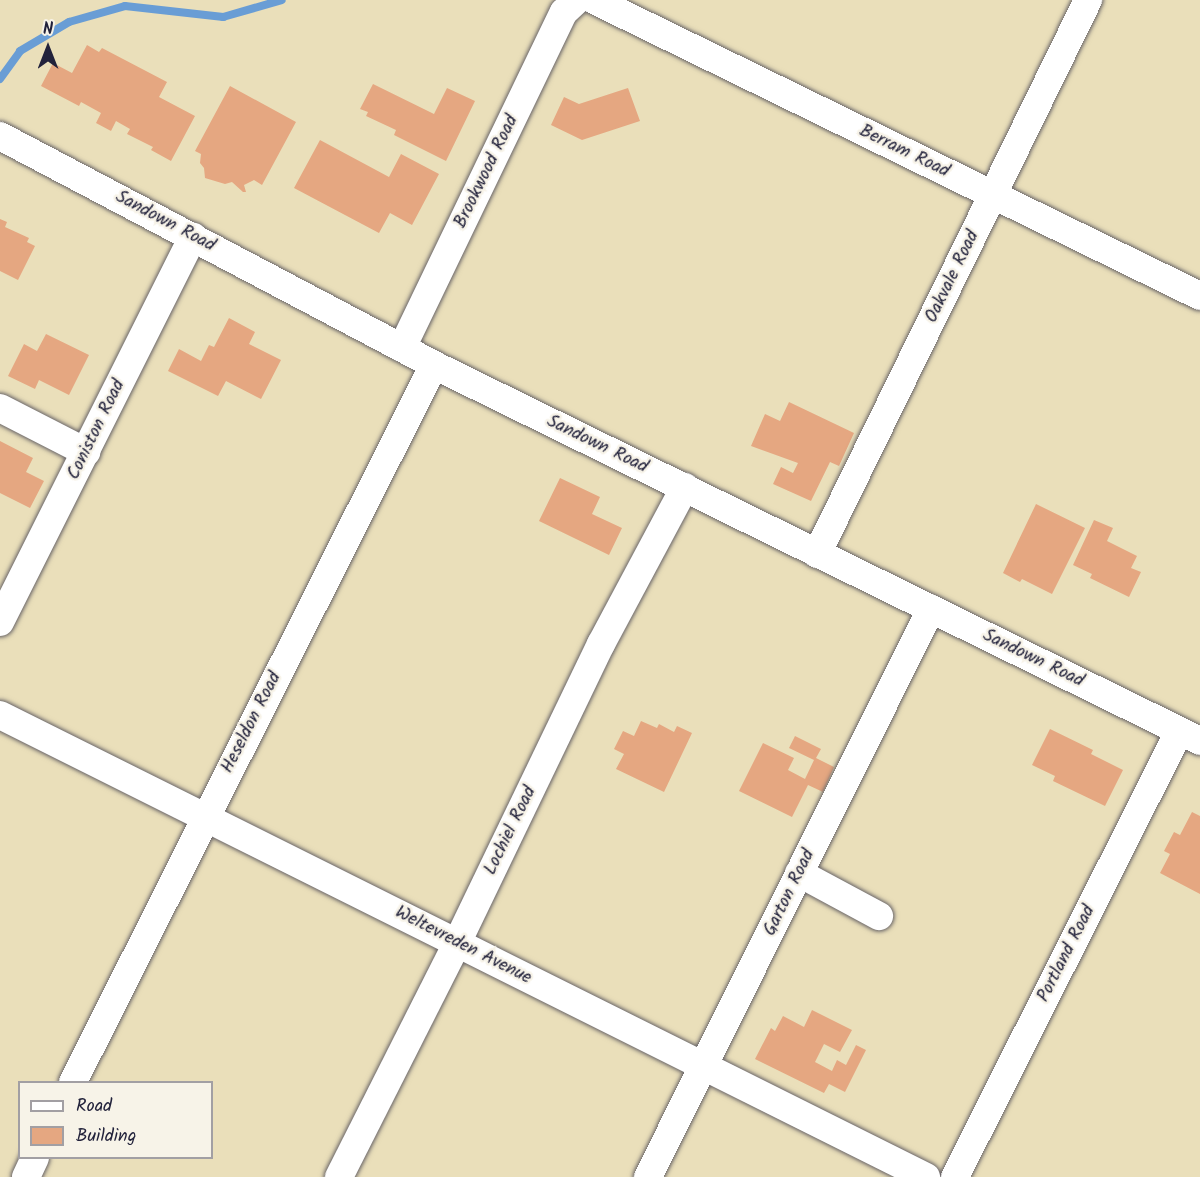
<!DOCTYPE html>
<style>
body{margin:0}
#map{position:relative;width:1200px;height:1177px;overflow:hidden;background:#eadfba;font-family:Kalam,sans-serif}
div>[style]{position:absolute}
.stream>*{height:8px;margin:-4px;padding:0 4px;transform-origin:4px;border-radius:4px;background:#699dd5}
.building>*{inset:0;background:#e5a781}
.roads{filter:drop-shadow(0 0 2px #686467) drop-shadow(0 0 2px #686467)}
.minor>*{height:28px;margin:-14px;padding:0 14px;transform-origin:14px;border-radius:14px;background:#fff}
span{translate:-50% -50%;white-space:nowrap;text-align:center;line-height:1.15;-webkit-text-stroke:5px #f7f3e8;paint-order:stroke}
.street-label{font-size:18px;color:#22223b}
.legend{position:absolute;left:18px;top:1081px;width:195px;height:78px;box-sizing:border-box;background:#f7f3e8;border:2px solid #a29fa3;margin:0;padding:8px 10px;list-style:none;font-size:18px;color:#22223b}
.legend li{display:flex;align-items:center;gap:12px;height:30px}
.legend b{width:30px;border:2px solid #a29fa3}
.north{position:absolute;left:18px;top:18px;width:60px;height:60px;-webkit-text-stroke:4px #f7f3e8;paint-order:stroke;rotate:0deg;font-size:16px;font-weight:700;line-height:24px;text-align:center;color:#22223b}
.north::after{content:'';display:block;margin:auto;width:21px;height:27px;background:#22223b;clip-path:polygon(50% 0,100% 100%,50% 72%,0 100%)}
</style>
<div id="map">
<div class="stream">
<i style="left:0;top:79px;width:34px;rotate:-54deg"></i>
<i style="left:20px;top:51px;width:57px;rotate:-30.6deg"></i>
<i style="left:69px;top:22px;width:58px;rotate:-15.9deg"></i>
<i style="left:125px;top:6px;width:99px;rotate:6.4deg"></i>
<i style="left:223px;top:17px;width:61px;rotate:-16.1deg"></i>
</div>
<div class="building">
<i style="clip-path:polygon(87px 45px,99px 52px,102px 48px,167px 82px,159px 97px,195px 116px,171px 161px,151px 150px,153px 147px,127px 134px,130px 129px,116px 121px,111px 131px,96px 123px,101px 113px,81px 102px,79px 106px,41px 86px,53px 63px,72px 73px)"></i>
<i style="clip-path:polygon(373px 84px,434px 114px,447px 88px,475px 101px,446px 161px,394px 135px,396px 130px,366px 116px,368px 112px,360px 109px)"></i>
<i style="clip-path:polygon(230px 86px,296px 122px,262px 185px,254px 180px,244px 185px,246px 192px,243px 192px,232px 182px,225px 184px,205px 178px,204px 168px,200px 163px,201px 154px,195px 151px)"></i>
<i style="clip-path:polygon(628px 88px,640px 121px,582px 140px,551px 125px,564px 97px,579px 104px)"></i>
<i style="clip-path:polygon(320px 140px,389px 177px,401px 154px,439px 174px,412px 225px,390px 213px,379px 233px,294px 188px)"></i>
<i style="clip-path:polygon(0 219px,7px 222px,5px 227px,29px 238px,27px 242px,35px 246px,18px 280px,0 271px)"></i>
<i style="clip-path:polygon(229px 318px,255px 332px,249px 344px,281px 360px,261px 399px,226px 381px,218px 396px,168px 371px,179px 349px,201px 361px,209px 345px,214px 347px)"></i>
<i style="clip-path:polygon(46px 334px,89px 355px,69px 395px,39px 380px,35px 389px,8px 376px,24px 344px,37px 351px)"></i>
<i style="clip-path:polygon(789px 402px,854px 433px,839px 466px,830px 462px,811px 501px,773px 484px,781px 467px,793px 473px,798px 463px,751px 446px,765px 414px,780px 421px)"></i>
<i style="clip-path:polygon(0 441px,33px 458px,26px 472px,44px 481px,30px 508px,0 493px)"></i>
<i style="clip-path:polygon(560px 478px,600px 497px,592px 514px,622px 528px,609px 555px,539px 521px)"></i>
<i style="clip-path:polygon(1036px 504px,1085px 528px,1052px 594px,1022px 579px,1020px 582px,1003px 573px)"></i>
<i style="clip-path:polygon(1094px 520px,1113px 528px,1107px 541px,1137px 556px,1131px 568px,1141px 572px,1129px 597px,1090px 578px,1092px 574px,1073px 565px)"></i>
<i style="clip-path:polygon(641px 721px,657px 728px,659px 724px,674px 732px,677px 726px,692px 733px,664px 792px,616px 769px,624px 754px,614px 749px,623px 731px,634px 736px)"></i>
<i style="clip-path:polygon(1050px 729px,1093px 750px,1091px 754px,1123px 770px,1105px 806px,1053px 781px,1055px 776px,1032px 765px)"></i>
<i style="clip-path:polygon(795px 736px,821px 749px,816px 758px,834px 767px,823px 792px,808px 785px,792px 817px,739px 791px,763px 743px,794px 758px,788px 770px,805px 779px,814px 760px,789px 748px)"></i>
<i style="clip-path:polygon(1192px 812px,1200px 816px,1200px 894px,1160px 873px,1170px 854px,1164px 851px,1174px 832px,1180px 835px)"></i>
<i style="clip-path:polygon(812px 1010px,852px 1030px,840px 1052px,824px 1044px,815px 1062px,832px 1071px,837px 1060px,846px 1065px,856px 1045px,866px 1050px,845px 1092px,829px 1084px,824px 1093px,755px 1059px,771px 1028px,775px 1031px,783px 1016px,804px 1027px)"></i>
</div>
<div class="roads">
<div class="minor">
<i style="left:594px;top:0;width:674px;rotate:26.03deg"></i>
<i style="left:0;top:136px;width:491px;rotate:27.8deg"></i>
<i style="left:434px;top:365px;width:853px;rotate:26.14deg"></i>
<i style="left:402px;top:348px;width:373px;rotate:-64.3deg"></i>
<i style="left:564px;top:12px;width:18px;rotate:-43deg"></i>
<i style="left:0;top:408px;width:97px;rotate:27.1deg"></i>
<i style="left:817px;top:554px;width:617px;rotate:-63.93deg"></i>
<i style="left:0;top:622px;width:431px;rotate:-63.4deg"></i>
<i style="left:0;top:715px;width:1035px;rotate:26.52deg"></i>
<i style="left:799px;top:873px;width:91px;rotate:28.3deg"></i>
<i style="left:73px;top:1082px;width:803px;rotate:-63.28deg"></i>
<i style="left:26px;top:1177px;width:21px;rotate:-65deg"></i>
<i style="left:339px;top:1177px;width:262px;rotate:-63.2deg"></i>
<i style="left:457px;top:943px;width:332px;rotate:-64.3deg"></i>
<i style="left:601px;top:644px;width:178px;rotate:-61.9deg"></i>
<i style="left:648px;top:1177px;width:635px;rotate:-63.52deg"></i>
<i style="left:955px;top:1177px;width:499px;rotate:-63.3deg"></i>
</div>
</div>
<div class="street-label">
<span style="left:904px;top:152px;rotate:26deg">Berram Road</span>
<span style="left:487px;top:172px;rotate:-64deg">Brookwood Road</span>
<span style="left:165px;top:222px;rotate:28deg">Sandown Road</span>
<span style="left:953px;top:277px;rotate:-64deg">Oakvale Road</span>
<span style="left:97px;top:430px;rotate:-64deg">Coniston Road</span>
<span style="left:597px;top:445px;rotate:26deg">Sandown Road</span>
<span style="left:1033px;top:659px;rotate:26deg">Sandown Road</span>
<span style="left:252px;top:723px;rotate:-63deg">Heseldon Road</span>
<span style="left:511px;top:831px;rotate:-64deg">Lochiel Road</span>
<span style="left:790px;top:893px;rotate:-64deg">Garton Road</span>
<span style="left:463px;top:946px;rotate:27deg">Weltevreden Avenue</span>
<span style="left:1067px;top:954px;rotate:-63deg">Portland Road</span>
</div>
<ul class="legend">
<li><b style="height:8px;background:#fff"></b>Road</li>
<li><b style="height:16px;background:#e5a781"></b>Building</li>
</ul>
<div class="north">N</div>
</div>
